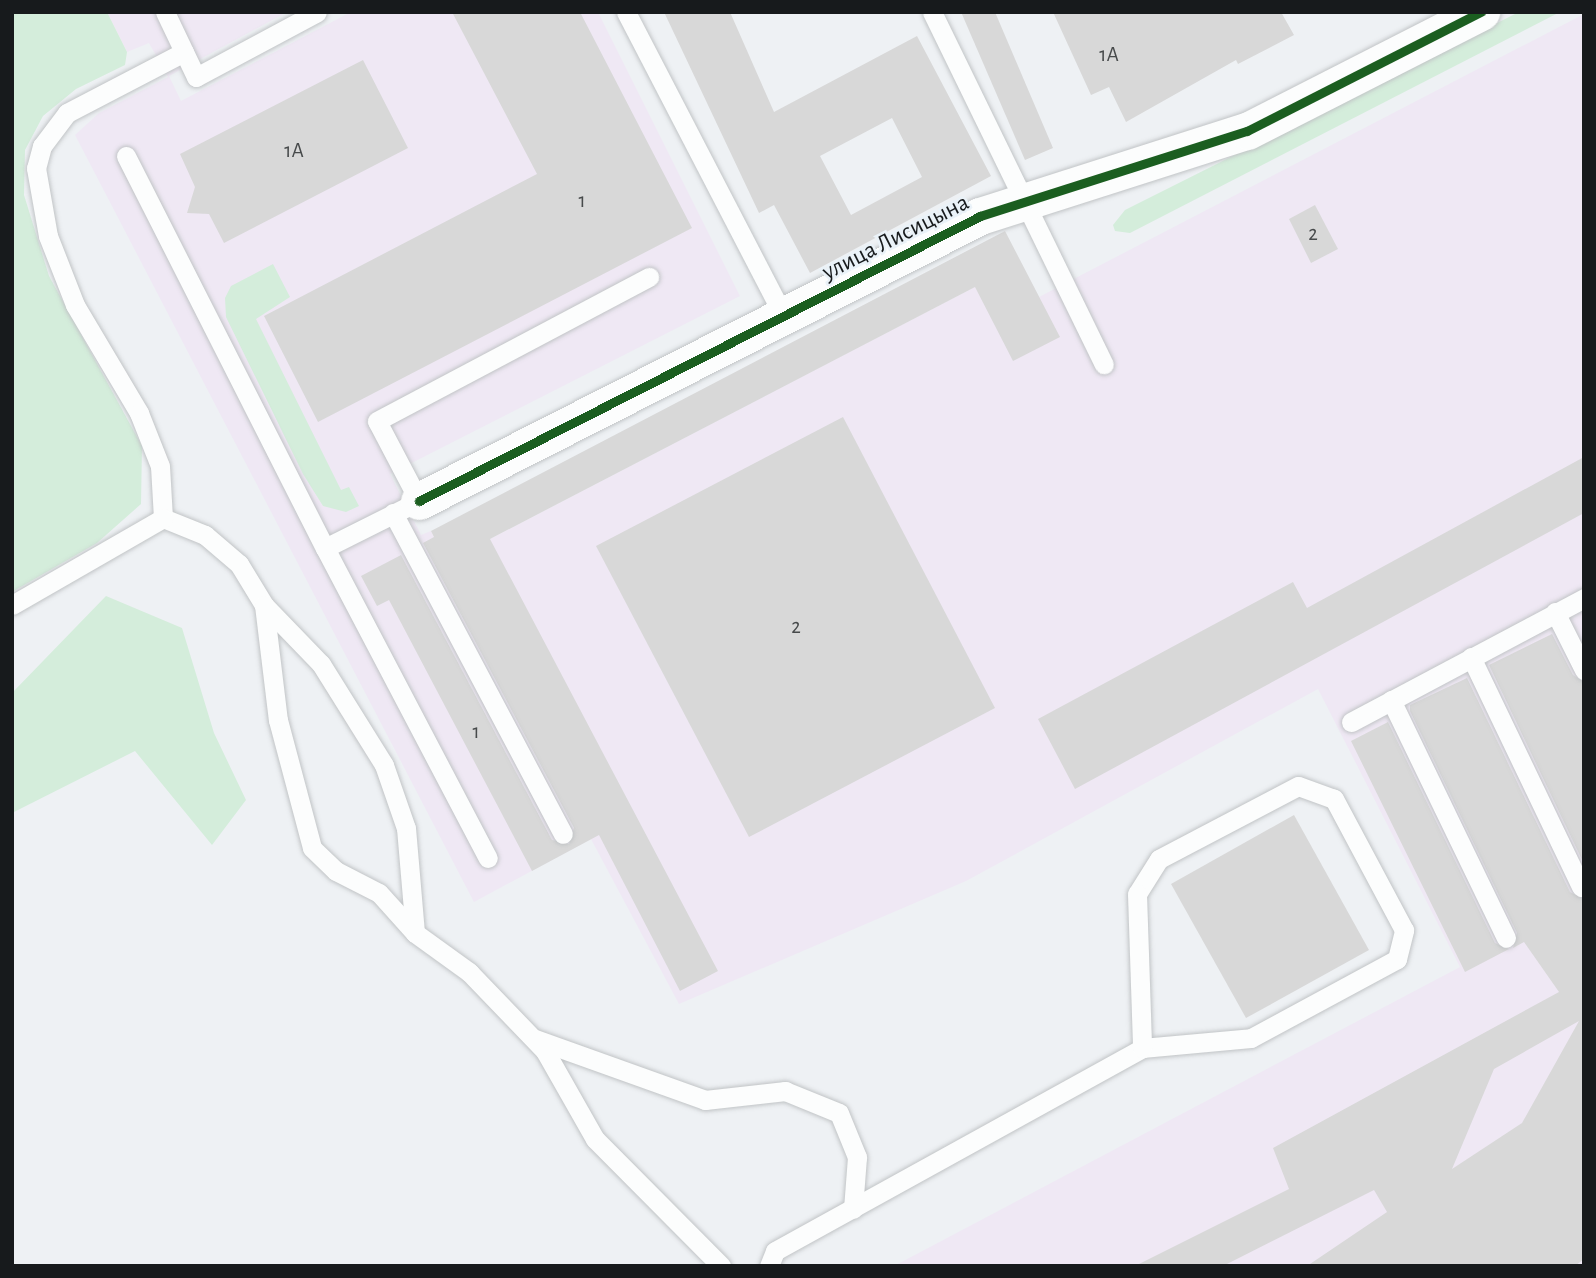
<!DOCTYPE html>
<meta charset="utf-8">
<style>
body{margin:0}
#map{position:relative;width:1596px;height:1278px;overflow:hidden;background:#eef1f4;font-family:"Alegreya Sans",sans-serif}
div>[style]{position:absolute}
.industrial>*{inset:0;background:#efe8f4}
.green>*{inset:0;background:#d4eddb}
.building>*{inset:0;background:#d8d8d8}
.roads{filter:drop-shadow(0 0 2px #c1c4c6) drop-shadow(0 0 2px #c1c4c6)}
.service>*{height:19px;margin:-9.5px;padding:0 9.5px;transform-origin:9.5px;border-radius:9.5px;background:#fcfdfd}
.minor>*{height:37px;margin:-18.5px;padding:0 18.5px;transform-origin:18.5px;border-radius:18.5px;background:#fcfdfd}
.cycleway>*{height:9px;margin:-4.5px;padding:0 4.5px;transform-origin:4.5px;border-radius:4.5px;background:#1b5e20}
span{translate:-50% -50%;white-space:nowrap;text-align:center;line-height:1.15;-webkit-text-stroke:5px #eaf2f8;paint-order:stroke}
.number-label{font-size:21px;color:#474a4b}
.number-label span{-webkit-text-stroke-width:0}
.street-label{font-size:24px;color:#171a1c}
.frame{position:absolute;inset:0;border:14px solid #171a1c;pointer-events:none}
</style>
<div id="map">
<div class="industrial">
<i style="clip-path:polygon(107px 12px,287px 12px,169px 76px,181px 101px,351px 12px,598px 12px,740px 296px,390px 474px,421px 535px,431px 531px,453px 572px,490px 539px,1021px 263px,1039px 297px,1584px 14px,1584px 1266px,894px 1266px,1460px 967px,1318px 689px,966px 881px,679px 1004px,591px 839px,474px 902px,75px 135px,99px 113px,168px 77px,149px 43px,127px 52px)"></i>
</div>
<div class="green">
<i style="clip-path:polygon(12px 12px,107px 12px,127px 52px,125px 65px,76px 89px,43px 116px,25px 150px,24px 195px,49px 276px,142px 446px,141px 504px,97px 543px,12px 592px)"></i>
<i style="clip-path:polygon(1519px 12px,1560px 12px,1130px 233px,1115px 231px,1113px 225px,1125px 210px)"></i>
<i style="clip-path:polygon(273px 264px,290px 297px,256px 319px,341px 490px,349px 487px,359px 506px,346px 512px,323px 506px,303px 474px,226px 317px,225px 298px,231px 286px)"></i>
<i style="clip-path:polygon(106px 596px,182px 628px,214px 733px,246px 800px,212px 845px,135px 751px,12px 813px,12px 693px)"></i>
</div>
<div class="building">
<i style="clip-path:polygon(452px 12px,580px 12px,692px 228px,318px 422px,264px 316px,537px 174px)"></i>
<i style="clip-path:polygon(evenodd,664px 12px,730px 12px,774px 112px,917px 36px,991px 176px,810px 273px,774px 205px,759px 213px,664px 12px,892px 118px,922px 177px,851px 215px,820px 156px,892px 118px)"></i>
<i style="clip-path:polygon(961px 12px,995px 12px,1053px 148px,1025px 160px)"></i>
<i style="clip-path:polygon(1053px 12px,1281px 12px,1294px 35px,1238px 64px,1236px 60px,1126px 122px,1109px 87px,1091px 95px)"></i>
<i style="clip-path:polygon(363px 60px,408px 148px,224px 243px,209px 214px,187px 213px,195px 187px,180px 154px)"></i>
<i style="clip-path:polygon(1315px 205px,1338px 249px,1311px 263px,1289px 219px)"></i>
<i style="clip-path:polygon(1005px 231px,1060px 337px,1013px 361px,975px 287px,490px 539px,718px 971px,680px 991px,599px 835px,532px 871px,389px 600px,377px 606px,361px 576px,401px 555px,552px 840px,569px 844px,574px 828px,423px 543px,434px 537px,431px 531px)"></i>
<i style="clip-path:polygon(843px 417px,995px 708px,749px 837px,596px 546px)"></i>
<i style="clip-path:polygon(1584px 457px,1584px 513px,1075px 789px,1038px 719px,1293px 582px,1307px 608px)"></i>
<i style="clip-path:polygon(1552px 634px,1573px 675px,1584px 682px,1584px 864px,1489px 665px)"></i>
<i style="clip-path:polygon(evenodd,1467px 678px,1570px 892px,1584px 899px,1584px 1259px,1575px 1266px,1307px 1266px,1387px 1212px,1374px 1190px,1223px 1266px,1135px 1266px,1289px 1189px,1273px 1148px,1559px 992px,1524px 942px,1513px 948px,1517px 933px,1410px 711px,1410px 705px,1467px 678px,1579px 1021px,1522px 1123px,1452px 1169px,1494px 1069px,1579px 1021px)"></i>
<i style="clip-path:polygon(1388px 722px,1495px 943px,1509px 949px,1465px 972px,1351px 741px)"></i>
<i style="clip-path:polygon(1294px 815px,1369px 950px,1246px 1018px,1171px 884px)"></i>
</div>
<div class="roads">
<div class="service">
<i style="left:165px;top:12px;width:72px;rotate:64.5deg"></i>
<i style="left:196px;top:77px;width:137px;rotate:-28.2deg"></i>
<i style="left:626px;top:12px;width:343px;rotate:62.6deg"></i>
<i style="left:932px;top:12px;width:392px;rotate:64deg"></i>
<i style="left:184px;top:52px;width:132px;rotate:152.5deg"></i>
<i style="left:67px;top:113px;width:41px;rotate:127.1deg"></i>
<i style="left:42px;top:146px;width:23px;rotate:105deg"></i>
<i style="left:36px;top:168px;width:69px;rotate:80deg"></i>
<i style="left:48px;top:236px;width:74px;rotate:68.6deg"></i>
<i style="left:75px;top:305px;width:126px;rotate:59.3deg"></i>
<i style="left:139px;top:413px;width:57px;rotate:68.4deg"></i>
<i style="left:160px;top:466px;width:52px;rotate:86.7deg"></i>
<i style="left:163px;top:518px;width:45px;rotate:22deg"></i>
<i style="left:205px;top:535px;width:45px;rotate:40.5deg"></i>
<i style="left:239px;top:564px;width:48px;rotate:58.6deg"></i>
<i style="left:264px;top:605px;width:82px;rotate:46deg"></i>
<i style="left:321px;top:664px;width:119px;rotate:58deg"></i>
<i style="left:384px;top:765px;width:67px;rotate:70.8deg"></i>
<i style="left:406px;top:828px;width:105px;rotate:85.1deg"></i>
<i style="left:415px;top:933px;width:67px;rotate:35.8deg"></i>
<i style="left:469px;top:972px;width:110px;rotate:46.1deg"></i>
<i style="left:545px;top:1051px;width:101px;rotate:60.4deg"></i>
<i style="left:595px;top:1139px;width:179px;rotate:45.2deg"></i>
<i style="left:126px;top:156px;width:440px;rotate:63.1deg"></i>
<i style="left:325px;top:548px;width:105px;rotate:-26.6deg"></i>
<i style="left:419px;top:501px;width:90px;rotate:-117.7deg"></i>
<i style="left:377px;top:421px;width:308px;rotate:-27.9deg"></i>
<i style="left:393px;top:513px;width:363px;rotate:62.1deg"></i>
<i style="left:325px;top:548px;width:350px;rotate:62.3deg"></i>
<i style="left:12px;top:605px;width:174px;rotate:-29.9deg"></i>
<i style="left:264px;top:605px;width:116px;rotate:83.1deg"></i>
<i style="left:278px;top:720px;width:132px;rotate:75.1deg"></i>
<i style="left:312px;top:848px;width:33px;rotate:44deg"></i>
<i style="left:336px;top:871px;width:48px;rotate:27.1deg"></i>
<i style="left:379px;top:893px;width:54px;rotate:48deg"></i>
<i style="left:1555px;top:612px;width:65px;rotate:63.4deg"></i>
<i style="left:1471px;top:657px;width:255px;rotate:64.4deg"></i>
<i style="left:1391px;top:700px;width:264px;rotate:64.2deg"></i>
<i style="left:1351px;top:722px;width:264px;rotate:-28deg"></i>
<i style="left:535px;top:1039px;width:181px;rotate:19.7deg"></i>
<i style="left:705px;top:1100px;width:81px;rotate:-6.4deg"></i>
<i style="left:785px;top:1091px;width:58px;rotate:22.2deg"></i>
<i style="left:839px;top:1113px;width:48px;rotate:67.8deg"></i>
<i style="left:857px;top:1157px;width:52px;rotate:94.4deg"></i>
<i style="left:769px;top:1266px;width:16px;rotate:-68deg"></i>
<i style="left:775px;top:1251px;width:419px;rotate:-28.9deg"></i>
<i style="left:1142px;top:1048px;width:109px;rotate:-5.2deg"></i>
<i style="left:1251px;top:1038px;width:166px;rotate:-28.4deg"></i>
<i style="left:1397px;top:959px;width:30px;rotate:-76deg"></i>
<i style="left:1404px;top:930px;width:149px;rotate:-118.1deg"></i>
<i style="left:1334px;top:799px;width:38px;rotate:-160deg"></i>
<i style="left:1298px;top:786px;width:157px;rotate:152.3deg"></i>
<i style="left:1159px;top:859px;width:41px;rotate:122.2deg"></i>
<i style="left:1137px;top:894px;width:154px;rotate:88.1deg"></i>
</div>
<div class="minor">
<i style="left:419px;top:501px;width:629px;rotate:-26.93deg"></i>
<i style="left:980px;top:216px;width:280px;rotate:-17.7deg"></i>
<i style="left:1247px;top:131px;width:263px;rotate:-27deg"></i>
</div>
</div>
<div class="cycleway">
<i style="left:419px;top:501px;width:629px;rotate:-26.93deg"></i>
<i style="left:980px;top:216px;width:280px;rotate:-17.7deg"></i>
<i style="left:1247px;top:131px;width:263px;rotate:-27deg"></i>
</div>
<div class="number-label">
<span style="left:1109px;top:55px">1А</span>
<span style="left:294px;top:151px">1А</span>
<span style="left:582px;top:201px">1</span>
<span style="left:1313px;top:234px">2</span>
<span style="left:796px;top:627px">2</span>
<span style="left:476px;top:732px">1</span>
</div>
<div class="street-label">
<span style="left:896px;top:238px;rotate:-27deg">улица Лисицына</span>
</div>
<div class="frame"></div>
</div>
